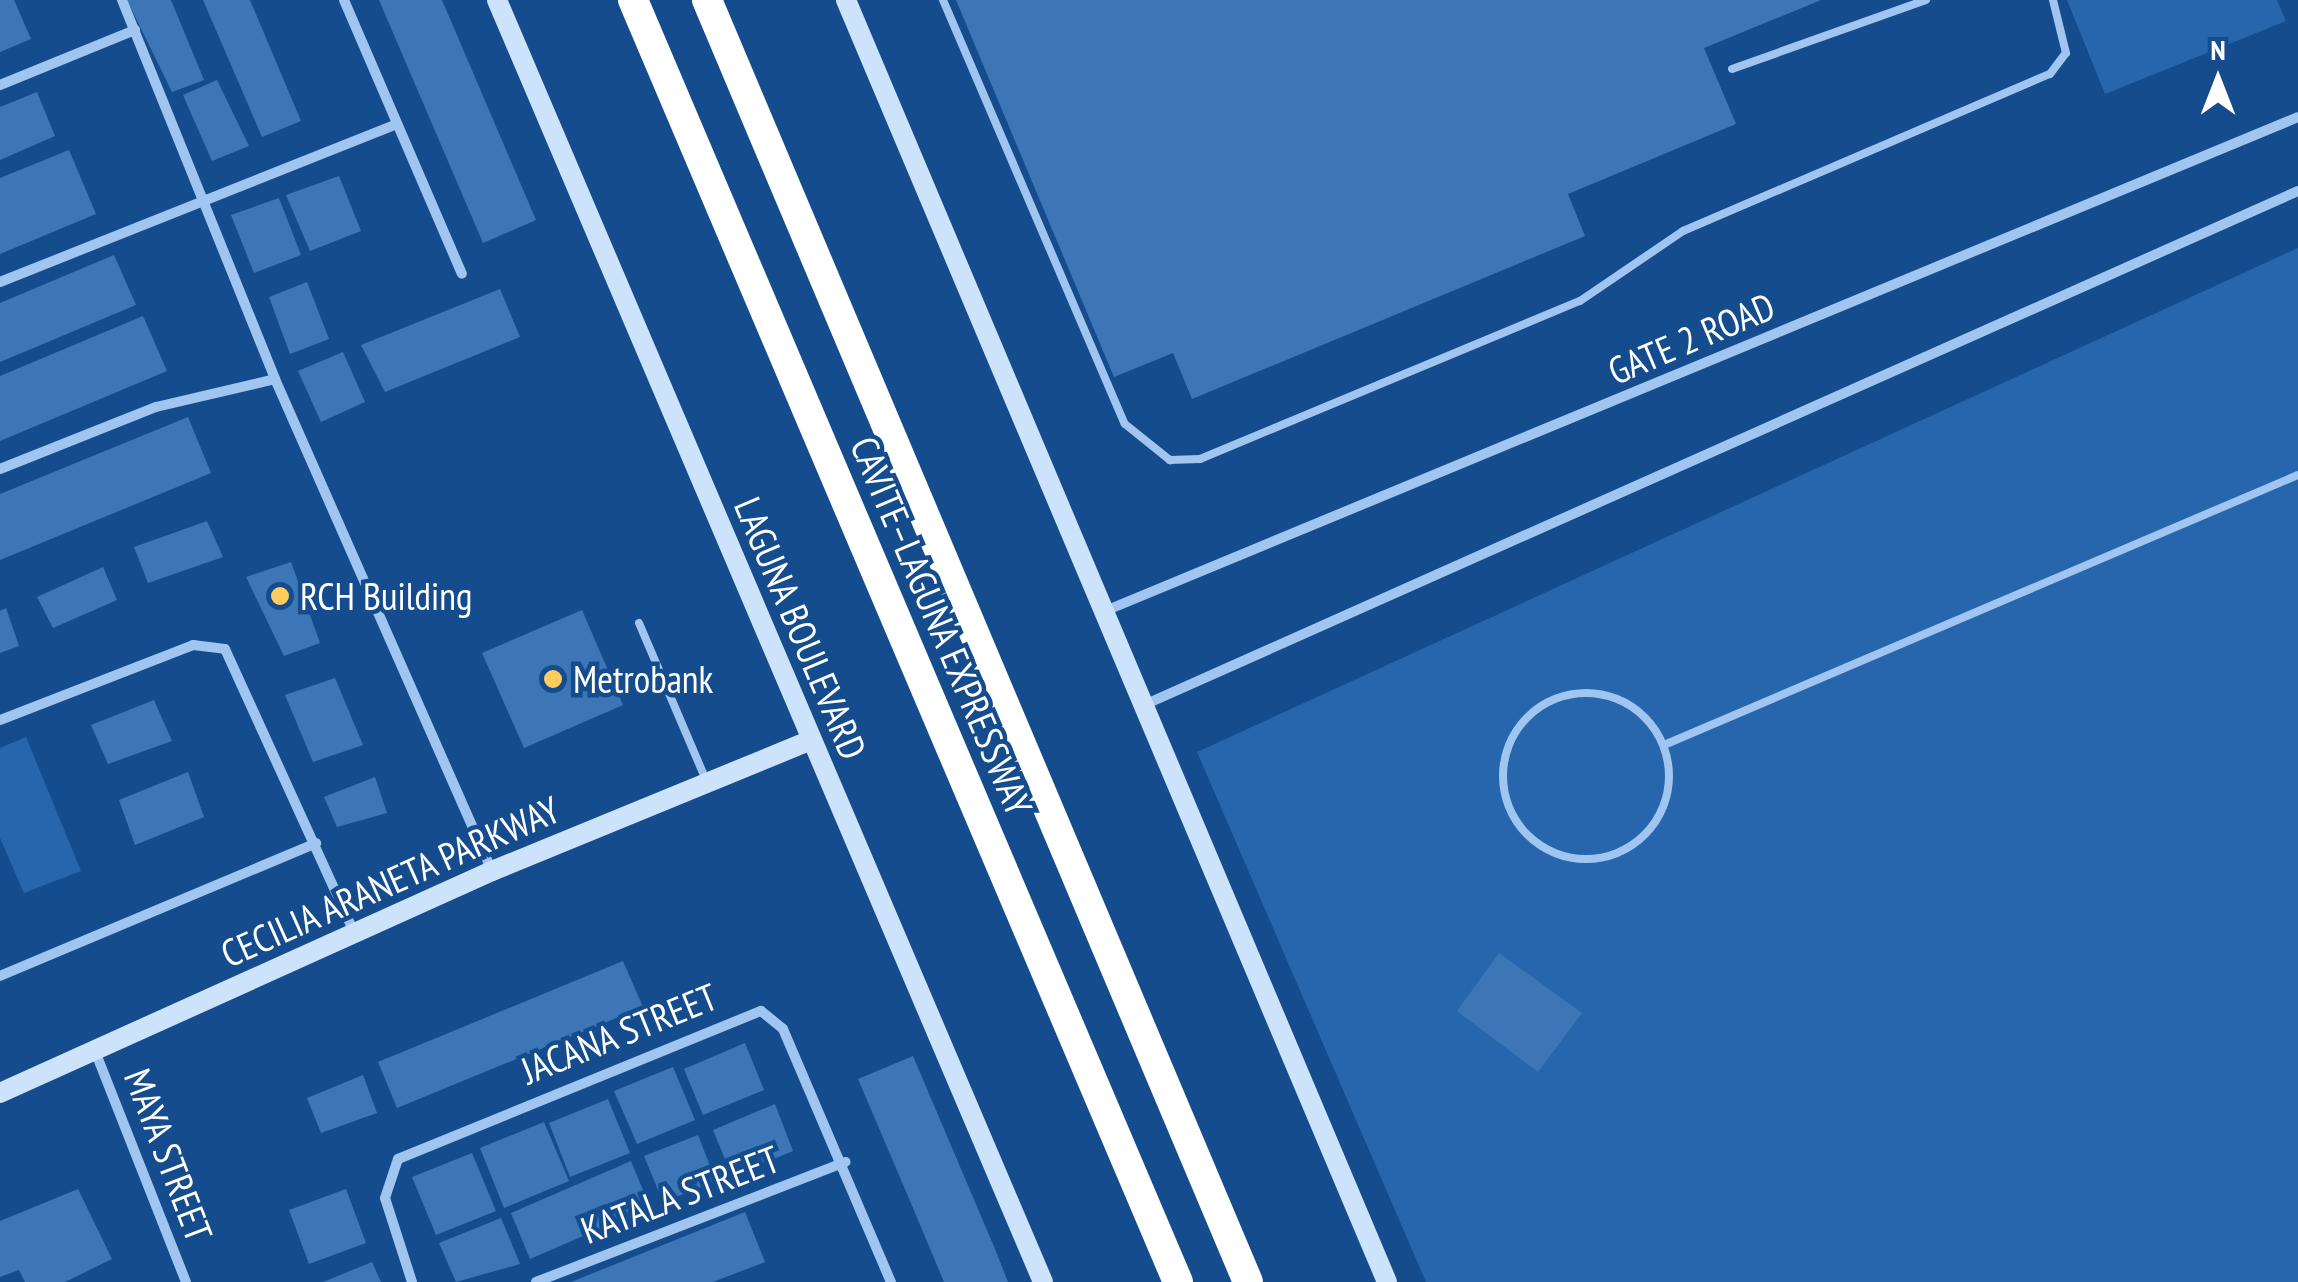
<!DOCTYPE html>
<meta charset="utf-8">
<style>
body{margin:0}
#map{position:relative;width:2298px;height:1282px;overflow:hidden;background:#154c8d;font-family:"PT Sans Narrow",sans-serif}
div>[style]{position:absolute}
.green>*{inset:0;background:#2766ac}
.building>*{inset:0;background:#3d76b6}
.lane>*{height:8px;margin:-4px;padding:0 4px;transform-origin:4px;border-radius:4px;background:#9fc5f0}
.lane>.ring{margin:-4px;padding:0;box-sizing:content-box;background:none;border:8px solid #9fc5f0;border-radius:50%}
.street>*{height:10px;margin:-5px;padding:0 5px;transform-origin:5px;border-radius:5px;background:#9fc5f0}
.secondary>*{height:20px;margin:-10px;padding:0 10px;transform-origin:10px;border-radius:10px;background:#cde2fb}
.highway>*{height:30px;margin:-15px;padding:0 15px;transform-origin:15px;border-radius:15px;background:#fff}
.dots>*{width:28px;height:28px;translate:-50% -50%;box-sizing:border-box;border:5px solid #154c8d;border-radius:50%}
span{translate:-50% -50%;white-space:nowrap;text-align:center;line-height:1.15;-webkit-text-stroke:9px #154c8d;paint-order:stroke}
.street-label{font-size:38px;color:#fff}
.poi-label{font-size:38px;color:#fff}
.left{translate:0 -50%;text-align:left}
.north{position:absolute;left:2168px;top:30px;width:100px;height:100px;-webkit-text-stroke:8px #154c8d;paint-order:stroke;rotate:0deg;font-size:28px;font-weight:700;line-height:40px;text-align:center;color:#fff}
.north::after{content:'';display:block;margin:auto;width:35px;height:45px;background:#fff;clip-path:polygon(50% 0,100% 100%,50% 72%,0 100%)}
</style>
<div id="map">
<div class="green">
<i style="clip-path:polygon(2067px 0,2277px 0,2286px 21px,2105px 94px)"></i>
<i style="clip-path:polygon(2298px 248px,2298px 1282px,1426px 1282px,1197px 752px)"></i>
<i style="clip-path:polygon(26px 737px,81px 871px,24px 893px,0 838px,0 748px)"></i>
</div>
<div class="building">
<i style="clip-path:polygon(0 0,14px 0,31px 39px,0 52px)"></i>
<i style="clip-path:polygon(127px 0,171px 0,204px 80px,172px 92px)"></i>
<i style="clip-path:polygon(203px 0,250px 0,301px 121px,262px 137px)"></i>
<i style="clip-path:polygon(379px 0,442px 0,536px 220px,483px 243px)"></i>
<i style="clip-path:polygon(956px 0,1821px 0,1704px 48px,1736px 124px,1568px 194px,1585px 236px,1192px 399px,1173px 353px,1114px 377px)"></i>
<i style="clip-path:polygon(217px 80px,249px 146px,212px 161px,183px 95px)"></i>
<i style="clip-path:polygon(37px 92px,55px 136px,0 160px,0 107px)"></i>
<i style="clip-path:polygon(69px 150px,96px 214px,0 254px,0 178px)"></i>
<i style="clip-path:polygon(339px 176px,361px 231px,310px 251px,286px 195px)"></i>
<i style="clip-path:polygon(279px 198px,301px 255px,254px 273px,231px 215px)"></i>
<i style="clip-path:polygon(114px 255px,136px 305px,0 362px,0 303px)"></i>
<i style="clip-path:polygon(307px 282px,329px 339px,290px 354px,269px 297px)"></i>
<i style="clip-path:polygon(500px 289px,520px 337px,385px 392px,361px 345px)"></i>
<i style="clip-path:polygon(143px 316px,167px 371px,0 441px,0 376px)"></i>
<i style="clip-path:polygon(343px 352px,365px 402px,321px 422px,298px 371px)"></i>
<i style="clip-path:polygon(188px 417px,211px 473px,0 560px,0 494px)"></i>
<i style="clip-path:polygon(207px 521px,223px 557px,148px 583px,134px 547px)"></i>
<i style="clip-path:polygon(291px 562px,320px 643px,284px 656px,246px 577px)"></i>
<i style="clip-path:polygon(103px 567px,117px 600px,53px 628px,37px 597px)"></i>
<i style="clip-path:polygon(6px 608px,19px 646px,0 653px,0 611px)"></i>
<i style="clip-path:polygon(582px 610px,623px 705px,524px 748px,482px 653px)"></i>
<i style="clip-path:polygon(335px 678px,363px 745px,313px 762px,285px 695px)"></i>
<i style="clip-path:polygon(154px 700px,172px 741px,108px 764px,91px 725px)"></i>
<i style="clip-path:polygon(188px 772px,204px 817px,135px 845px,119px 800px)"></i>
<i style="clip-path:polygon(375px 777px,387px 813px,337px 827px,324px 797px)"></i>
<i style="clip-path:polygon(1499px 953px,1582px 1013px,1538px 1072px,1457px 1011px)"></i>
<i style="clip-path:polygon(623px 961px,643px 1007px,397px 1108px,378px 1062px)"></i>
<i style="clip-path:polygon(745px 1043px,764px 1090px,703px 1115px,684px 1069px)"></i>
<i style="clip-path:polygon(913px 1056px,995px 1249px,1008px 1282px,944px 1282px,913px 1208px,858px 1079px)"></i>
<i style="clip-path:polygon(673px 1067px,695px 1120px,637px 1144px,614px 1091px)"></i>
<i style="clip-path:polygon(363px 1075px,377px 1113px,321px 1133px,307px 1098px)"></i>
<i style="clip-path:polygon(608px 1099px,630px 1153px,570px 1177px,549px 1123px)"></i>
<i style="clip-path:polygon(775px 1104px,793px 1151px,732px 1176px,713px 1130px)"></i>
<i style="clip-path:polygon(544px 1122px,569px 1181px,504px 1208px,480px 1148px)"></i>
<i style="clip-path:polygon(698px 1135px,716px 1181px,663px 1202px,644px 1156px)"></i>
<i style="clip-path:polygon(472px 1153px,496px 1211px,436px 1235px,412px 1177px)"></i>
<i style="clip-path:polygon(631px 1161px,650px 1207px,530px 1259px,511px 1213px)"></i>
<i style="clip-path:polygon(78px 1189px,112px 1259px,65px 1282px,25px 1282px,19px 1270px,0 1277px,0 1221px)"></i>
<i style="clip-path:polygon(346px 1189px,366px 1243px,309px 1264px,289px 1210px)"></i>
<i style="clip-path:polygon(745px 1212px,765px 1262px,713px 1282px,571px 1282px)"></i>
<i style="clip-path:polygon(501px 1218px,520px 1264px,456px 1282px,439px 1243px)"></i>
<i style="clip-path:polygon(372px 1262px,381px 1282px,323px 1282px)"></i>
</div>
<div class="lane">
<i style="left:943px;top:0;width:461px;rotate:66.8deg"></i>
<i style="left:1125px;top:424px;width:58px;rotate:38.7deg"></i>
<i style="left:1170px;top:460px;width:30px;rotate:-2deg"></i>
<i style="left:1200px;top:459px;width:412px;rotate:-22.6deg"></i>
<i style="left:1580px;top:301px;width:125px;rotate:-34.2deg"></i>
<i style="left:1683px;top:231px;width:399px;rotate:-23.2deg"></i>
<i style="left:2050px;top:74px;width:26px;rotate:-53deg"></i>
<i style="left:2066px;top:53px;width:55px;rotate:-103.8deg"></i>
<i style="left:1732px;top:69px;width:206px;rotate:-19.6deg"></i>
<i style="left:639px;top:623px;width:171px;rotate:66.9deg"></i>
<i class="ring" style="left:1503px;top:693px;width:158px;height:158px"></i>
<i style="left:1664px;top:745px;width:689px;rotate:-23.07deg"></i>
</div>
<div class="street">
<i style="left:122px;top:0;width:409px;rotate:68deg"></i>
<i style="left:275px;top:379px;width:538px;rotate:66.2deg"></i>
<i style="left:344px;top:0;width:298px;rotate:66.7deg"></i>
<i style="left:0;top:85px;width:146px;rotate:-22.2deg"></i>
<i style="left:0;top:282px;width:425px;rotate:-21.7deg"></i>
<i style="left:0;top:469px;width:168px;rotate:-21.7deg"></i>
<i style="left:156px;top:407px;width:122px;rotate:-13.2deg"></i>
<i style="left:1105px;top:611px;width:1291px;rotate:-22.49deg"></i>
<i style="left:1144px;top:705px;width:1263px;rotate:-24.01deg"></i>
<i style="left:0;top:720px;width:207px;rotate:-21.2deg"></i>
<i style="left:193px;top:645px;width:32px;rotate:7deg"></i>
<i style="left:225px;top:649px;width:311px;rotate:65.5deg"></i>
<i style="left:0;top:976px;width:343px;rotate:-22.8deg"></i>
<i style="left:95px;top:1051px;width:248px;rotate:68.5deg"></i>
<i style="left:412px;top:1282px;width:88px;rotate:-107.8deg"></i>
<i style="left:385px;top:1198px;width:41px;rotate:-71.6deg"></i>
<i style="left:398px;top:1159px;width:392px;rotate:-22.2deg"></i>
<i style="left:761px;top:1011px;width:28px;rotate:39deg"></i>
<i style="left:783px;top:1029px;width:275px;rotate:66.9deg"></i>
<i style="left:536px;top:1282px;width:332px;rotate:-21.2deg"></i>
</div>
<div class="secondary">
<i style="left:497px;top:0;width:1393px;rotate:66.93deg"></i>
<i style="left:846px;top:0;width:1391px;rotate:67.12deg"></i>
<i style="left:0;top:1093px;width:540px;rotate:-24.29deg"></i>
<i style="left:492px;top:871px;width:345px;rotate:-22.3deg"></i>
</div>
<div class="highway">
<i style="left:633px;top:0;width:1393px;rotate:66.97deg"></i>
<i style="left:707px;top:0;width:1391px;rotate:67.12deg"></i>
</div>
<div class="dots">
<i style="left:280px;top:596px;background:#ffcd5e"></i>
<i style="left:553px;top:679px;background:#ffcd5e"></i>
</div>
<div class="street-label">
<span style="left:1691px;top:338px;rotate:-23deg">GATE 2 ROAD</span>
<span style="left:942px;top:626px;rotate:67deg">CAVITE–LAGUNA EXPRESSWAY</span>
<span style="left:801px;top:628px;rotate:67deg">LAGUNA BOULEVARD</span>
<span style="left:390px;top:881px;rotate:-24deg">CECILIA ARANETA PARKWAY</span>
<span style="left:619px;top:1033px;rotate:-22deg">JACANA STREET</span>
<span style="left:169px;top:1155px;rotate:69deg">MAYA STREET</span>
<span style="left:680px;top:1194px;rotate:-21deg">KATALA STREET</span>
</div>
<div class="poi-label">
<span class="left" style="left:300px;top:596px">RCH Building</span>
<span class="left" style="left:573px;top:679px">Metrobank</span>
</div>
<div class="north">N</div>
</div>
